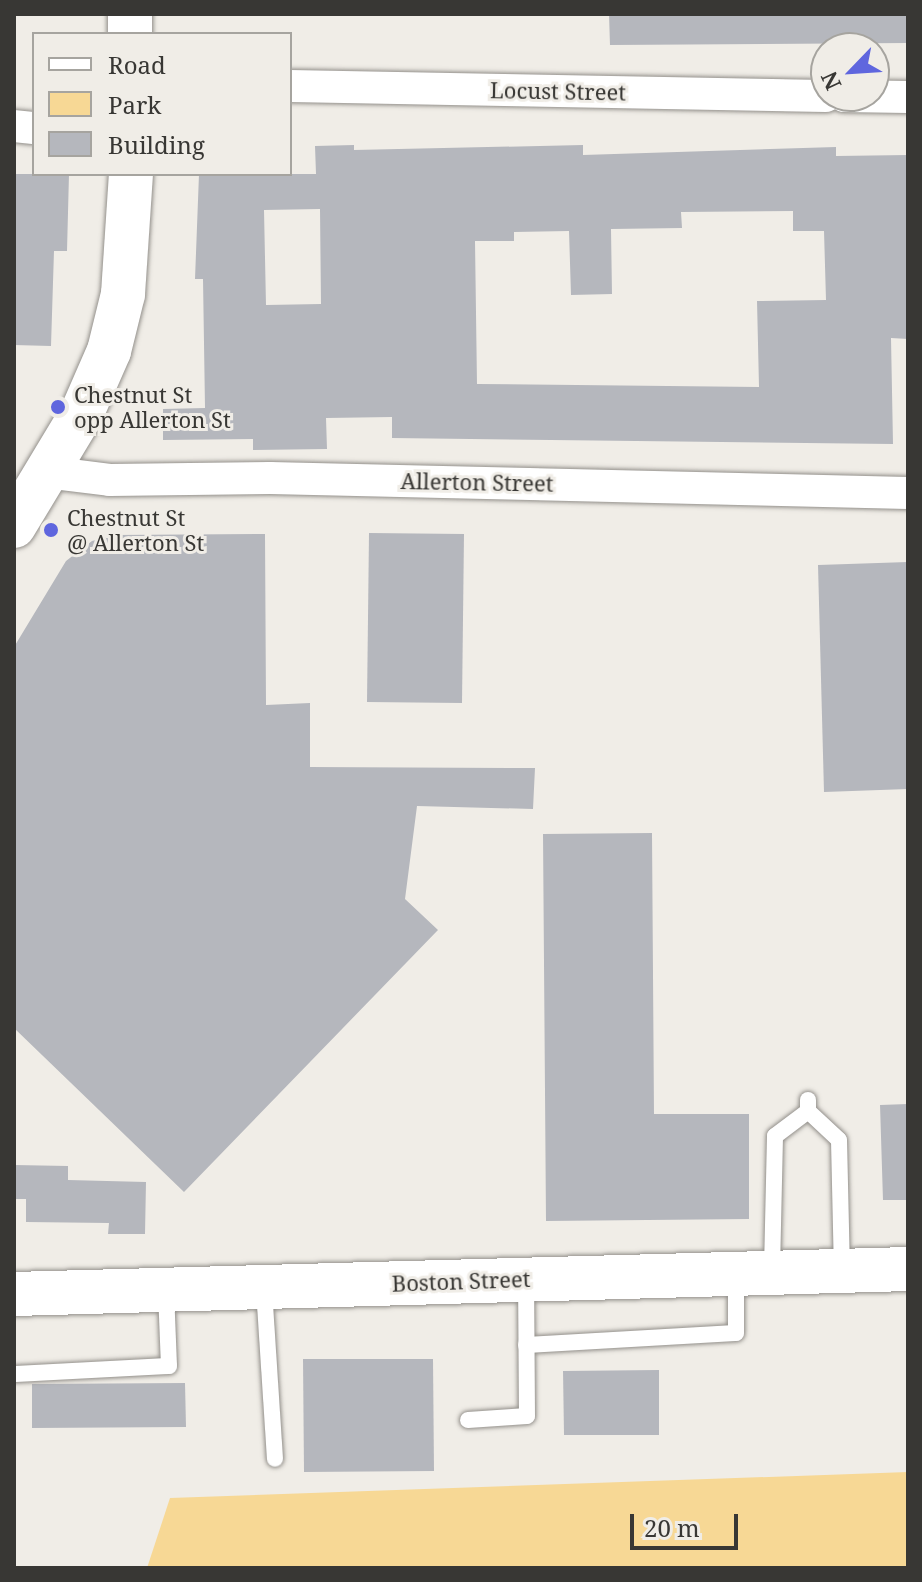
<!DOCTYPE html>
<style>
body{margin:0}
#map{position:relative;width:922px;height:1582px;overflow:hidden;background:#f0ede7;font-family:"Noto Serif",serif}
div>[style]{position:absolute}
.green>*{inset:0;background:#f7d895}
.building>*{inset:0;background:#b5b7bd}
.roads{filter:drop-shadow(0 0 2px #93908b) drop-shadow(0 0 2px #93908b)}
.service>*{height:16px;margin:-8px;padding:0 8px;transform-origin:8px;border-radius:8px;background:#fff}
.minor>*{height:32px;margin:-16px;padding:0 16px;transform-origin:16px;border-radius:16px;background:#fff}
.secondary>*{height:44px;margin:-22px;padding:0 22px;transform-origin:22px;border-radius:22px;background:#fff}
.primary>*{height:44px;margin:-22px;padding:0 22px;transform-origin:22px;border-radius:22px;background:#fff}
.dots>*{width:22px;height:22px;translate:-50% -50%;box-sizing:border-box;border:4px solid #f0ede7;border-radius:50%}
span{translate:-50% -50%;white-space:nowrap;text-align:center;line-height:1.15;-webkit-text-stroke:6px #f0ede7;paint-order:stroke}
.street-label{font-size:22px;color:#383734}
.poi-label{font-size:22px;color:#383734}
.left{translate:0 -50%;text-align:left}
.frame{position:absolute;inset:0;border:16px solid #383734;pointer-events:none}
.legend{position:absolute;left:32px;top:32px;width:260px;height:144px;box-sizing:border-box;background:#f0ede7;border:2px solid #a6a49f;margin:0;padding:10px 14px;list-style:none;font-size:24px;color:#383734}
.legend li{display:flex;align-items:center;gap:16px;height:40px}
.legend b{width:40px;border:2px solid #a6a49f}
.north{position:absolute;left:810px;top:32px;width:80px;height:80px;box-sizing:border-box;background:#f0ede7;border:2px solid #a6a49f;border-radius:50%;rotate:245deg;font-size:22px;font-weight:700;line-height:32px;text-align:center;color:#383734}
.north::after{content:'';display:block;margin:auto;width:28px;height:36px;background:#5f66de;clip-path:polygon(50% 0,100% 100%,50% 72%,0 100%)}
.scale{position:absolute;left:630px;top:1514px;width:108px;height:36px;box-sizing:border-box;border:4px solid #383734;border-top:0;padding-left:10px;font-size:24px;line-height:28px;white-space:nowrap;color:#383734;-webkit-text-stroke:6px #f0ede7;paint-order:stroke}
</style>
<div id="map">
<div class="green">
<i style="clip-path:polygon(908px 1472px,908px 1568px,147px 1568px,170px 1498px)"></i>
</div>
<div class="building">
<i style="clip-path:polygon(609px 14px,908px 14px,908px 43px,610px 45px)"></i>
<i style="clip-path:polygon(evenodd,354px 145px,354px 150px,583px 145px,583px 155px,836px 147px,836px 156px,908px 155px,908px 339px,891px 338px,893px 444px,392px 438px,392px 417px,326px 418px,327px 449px,253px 450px,253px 439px,163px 440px,163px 409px,205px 408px,203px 279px,195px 279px,199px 174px,316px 174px,315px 146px,354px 145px,320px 209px,321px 304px,266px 305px,264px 210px,320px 209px,354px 145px,793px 211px,793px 231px,824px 231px,826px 300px,757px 301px,759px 387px,477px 384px,475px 241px,514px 241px,514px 232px,569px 231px,571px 295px,612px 294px,611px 229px,682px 228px,681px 212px,793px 211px)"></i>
<i style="clip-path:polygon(14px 174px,69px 174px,67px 251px,54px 251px,51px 346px,14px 345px)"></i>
<i style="clip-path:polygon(369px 533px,464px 534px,462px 703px,367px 702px)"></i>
<i style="clip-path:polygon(265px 534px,266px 705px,310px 703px,310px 767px,535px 768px,533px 809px,417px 806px,405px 899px,438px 930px,184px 1192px,14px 1028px,14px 647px,66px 561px,92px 541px,115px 535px)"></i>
<i style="clip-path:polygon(908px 562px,908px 789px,824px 792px,818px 565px)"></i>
<i style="clip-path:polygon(652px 833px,654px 1114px,749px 1114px,749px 1219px,546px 1221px,543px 834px)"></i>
<i style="clip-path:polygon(908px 1104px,908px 1200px,883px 1200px,880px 1105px)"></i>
<i style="clip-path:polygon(14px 1165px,68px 1166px,68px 1180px,146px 1182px,145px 1234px,108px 1234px,109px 1223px,26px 1222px,26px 1199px,14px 1199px)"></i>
<i style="clip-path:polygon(303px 1359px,433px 1359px,434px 1471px,304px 1472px)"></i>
<i style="clip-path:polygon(659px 1370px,659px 1435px,564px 1435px,563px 1371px)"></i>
<i style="clip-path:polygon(185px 1383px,186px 1427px,32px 1428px,32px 1384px)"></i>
</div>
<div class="roads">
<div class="service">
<i style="left:808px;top:1100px;width:11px;rotate:90deg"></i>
<i style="left:808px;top:1111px;width:42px;rotate:43.1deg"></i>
<i style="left:839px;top:1140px;width:129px;rotate:88.7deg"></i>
<i style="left:772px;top:1269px;width:133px;rotate:-88.7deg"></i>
<i style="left:775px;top:1136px;width:41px;rotate:-37.1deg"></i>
<i style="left:264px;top:1289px;width:170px;rotate:86.3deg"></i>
<i style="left:526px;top:1345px;width:210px;rotate:-3.3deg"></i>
<i style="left:736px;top:1333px;width:57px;rotate:-90deg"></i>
<i style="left:14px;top:1374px;width:155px;rotate:-3deg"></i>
<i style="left:169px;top:1366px;width:75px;rotate:-92.3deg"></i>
<i style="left:468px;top:1420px;width:59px;rotate:-3.9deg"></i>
<i style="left:527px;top:1416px;width:135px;rotate:-90.4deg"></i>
</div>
<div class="minor">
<i style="left:290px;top:86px;width:536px;rotate:1.07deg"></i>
<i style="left:844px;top:96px;width:64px;rotate:0.9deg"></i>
<i style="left:14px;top:126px;width:20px;rotate:6deg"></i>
<i style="left:46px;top:472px;width:64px;rotate:7.1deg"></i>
<i style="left:110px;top:480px;width:160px;rotate:-0.7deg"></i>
<i style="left:270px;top:478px;width:638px;rotate:1.35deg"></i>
</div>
<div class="secondary">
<i style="left:14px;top:1294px;width:894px;rotate:-1.6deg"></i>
</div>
<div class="primary">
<i style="left:130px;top:14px;width:20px;rotate:90deg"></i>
<i style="left:14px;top:526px;width:130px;rotate:-58.9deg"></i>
<i style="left:81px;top:415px;width:70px;rotate:-66.4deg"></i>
<i style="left:109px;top:351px;width:59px;rotate:-76.2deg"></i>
<i style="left:123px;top:294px;width:120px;rotate:-86.2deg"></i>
</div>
</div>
<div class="dots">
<i style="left:58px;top:407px;background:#5f66de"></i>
<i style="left:51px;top:530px;background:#5f66de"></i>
</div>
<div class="street-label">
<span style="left:558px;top:91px;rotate:1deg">Locust Street</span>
<span style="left:477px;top:482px;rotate:1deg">Allerton Street</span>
<span style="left:461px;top:1281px;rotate:-2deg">Boston Street</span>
</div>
<div class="poi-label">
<span class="left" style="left:74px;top:407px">Chestnut St<br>opp Allerton St</span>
<span class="left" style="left:67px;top:530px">Chestnut St<br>@ Allerton St</span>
</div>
<div class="frame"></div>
<ul class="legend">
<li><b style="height:10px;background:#fff"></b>Road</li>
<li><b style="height:22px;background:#f7d895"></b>Park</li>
<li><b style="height:22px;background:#b5b7bd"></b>Building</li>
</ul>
<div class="north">N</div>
<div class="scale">20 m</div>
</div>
